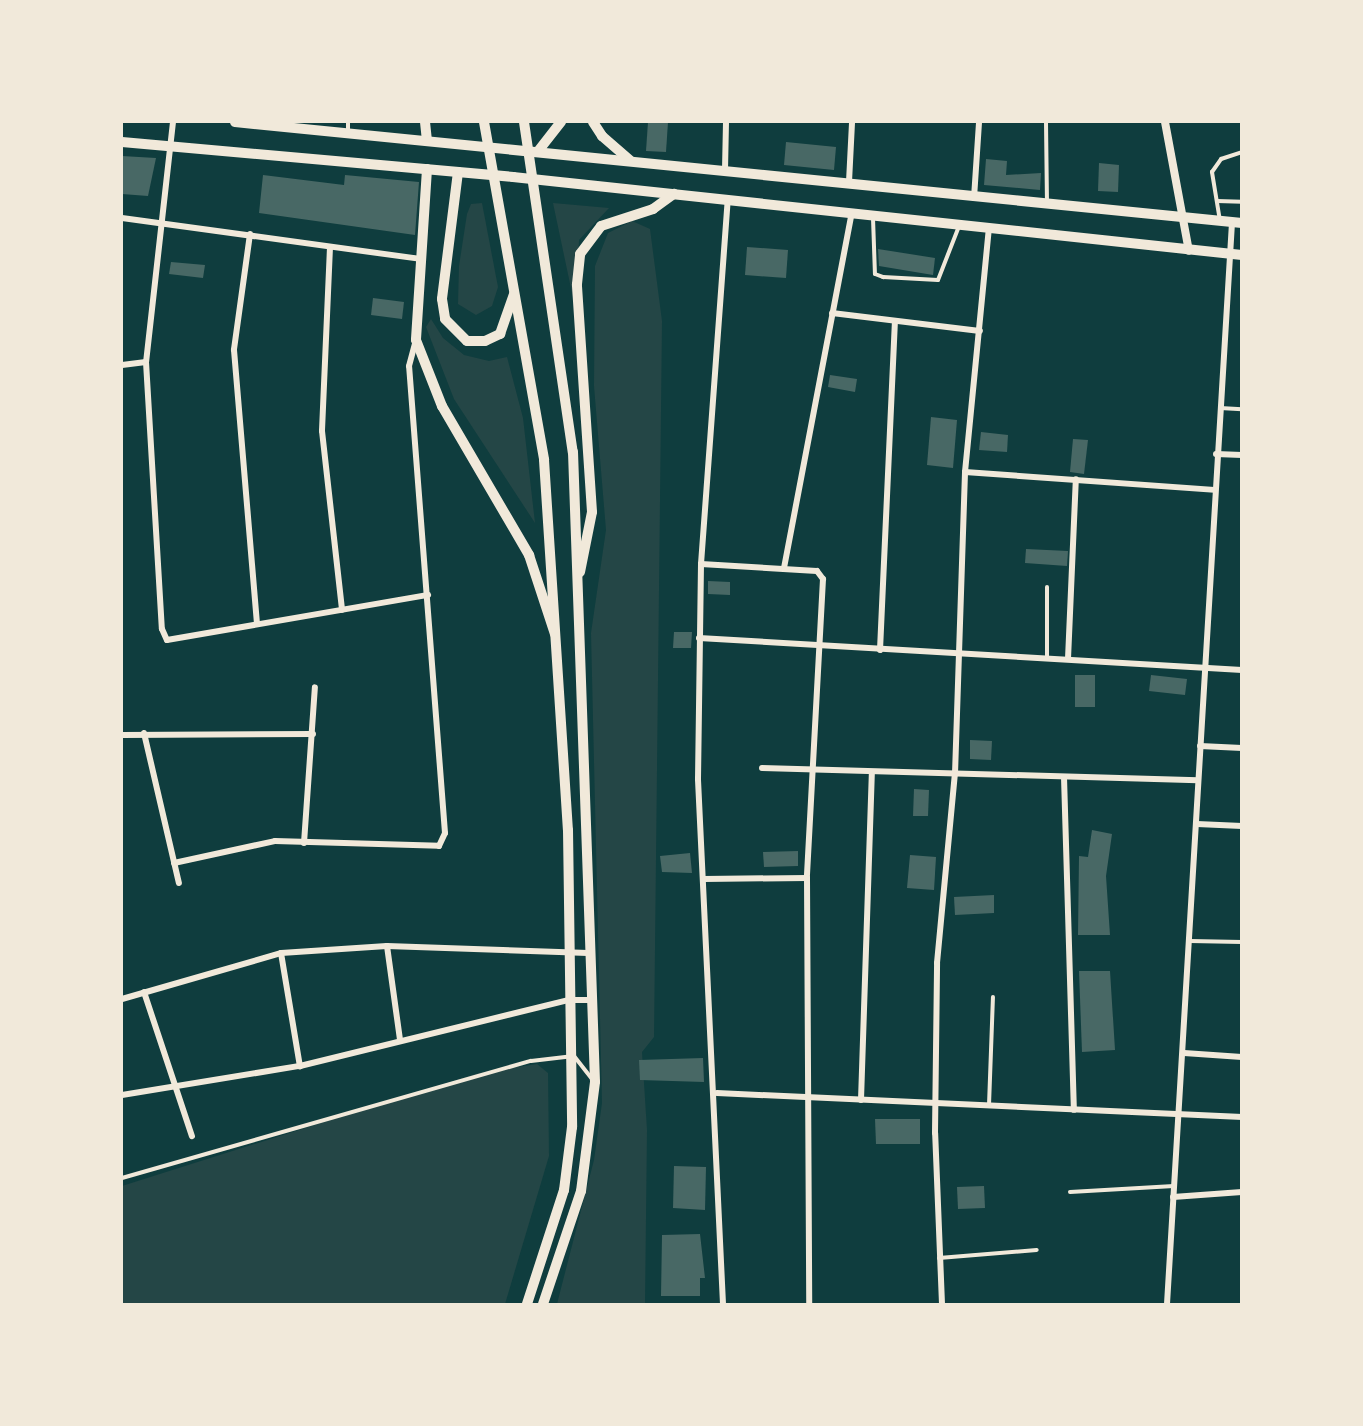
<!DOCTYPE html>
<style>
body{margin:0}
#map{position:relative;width:1363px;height:1426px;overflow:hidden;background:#0f3d3e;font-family:Literata,serif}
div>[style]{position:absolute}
.green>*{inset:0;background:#244646}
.building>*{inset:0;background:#486865}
.service>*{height:4px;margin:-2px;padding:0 2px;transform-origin:2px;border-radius:2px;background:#f1e9da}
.minor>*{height:6px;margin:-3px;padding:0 3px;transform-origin:3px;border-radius:3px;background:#f1e9da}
.tertiary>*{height:8px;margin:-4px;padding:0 4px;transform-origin:4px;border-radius:4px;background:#f1e9da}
.primary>*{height:10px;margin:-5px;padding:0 5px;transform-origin:5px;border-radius:5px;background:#f1e9da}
span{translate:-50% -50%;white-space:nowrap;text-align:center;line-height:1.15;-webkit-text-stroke:4.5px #f1e9da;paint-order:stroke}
.frame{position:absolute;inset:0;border:123px solid #f1e9da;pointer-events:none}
</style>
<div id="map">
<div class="green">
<i style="clip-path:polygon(482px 203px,498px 287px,492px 306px,476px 315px,458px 304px,459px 266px,467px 214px,471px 204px)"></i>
<i style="clip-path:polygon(553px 203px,609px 208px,579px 240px,576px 312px)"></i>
<i style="clip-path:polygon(632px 221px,650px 229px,662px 321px,654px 1037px,642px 1052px,647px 1130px,645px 1304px,557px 1304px,594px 1160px,602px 1103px,591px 633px,606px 530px,594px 386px,595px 266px,608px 233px)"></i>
<i style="clip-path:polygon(431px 319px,443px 338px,464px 355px,489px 361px,507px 357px,523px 418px,535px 523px,454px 399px,426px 327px)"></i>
<i style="clip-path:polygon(537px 1064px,548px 1073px,549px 1156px,505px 1304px,122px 1304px,122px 1186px,479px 1073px)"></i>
</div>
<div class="building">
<i style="clip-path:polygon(648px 122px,668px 122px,666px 152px,646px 151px)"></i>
<i style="clip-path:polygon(786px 142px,836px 147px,834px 170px,784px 165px)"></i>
<i style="clip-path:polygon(122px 156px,156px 158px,148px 196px,122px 194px)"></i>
<i style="clip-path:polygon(986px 159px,1007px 161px,1006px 175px,1041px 173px,1040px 190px,984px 185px)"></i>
<i style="clip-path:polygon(1099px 163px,1119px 165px,1118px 192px,1098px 191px)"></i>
<i style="clip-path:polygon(263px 175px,344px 185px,345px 175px,419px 182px,415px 235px,259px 213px)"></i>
<i style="clip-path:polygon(747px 247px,788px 250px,786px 278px,745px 275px)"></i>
<i style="clip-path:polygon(878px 249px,935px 258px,933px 275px,879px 266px)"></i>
<i style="clip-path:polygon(171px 262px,205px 265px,203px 278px,169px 274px)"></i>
<i style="clip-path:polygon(373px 298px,404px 302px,402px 319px,371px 315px)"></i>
<i style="clip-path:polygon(830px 375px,857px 379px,855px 392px,828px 387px)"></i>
<i style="clip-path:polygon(931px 417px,957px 420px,953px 468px,927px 465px)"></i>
<i style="clip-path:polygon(981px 432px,1008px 435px,1007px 452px,979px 450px)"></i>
<i style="clip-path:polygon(1073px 439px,1088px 440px,1084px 474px,1070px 472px)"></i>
<i style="clip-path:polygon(1026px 549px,1068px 551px,1067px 566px,1025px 563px)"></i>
<i style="clip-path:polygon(708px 581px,730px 582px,730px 595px,708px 594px)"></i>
<i style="clip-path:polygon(674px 632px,692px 632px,691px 648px,673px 648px)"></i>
<i style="clip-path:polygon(1075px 675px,1095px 675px,1095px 707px,1075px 707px)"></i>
<i style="clip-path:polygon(1151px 675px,1187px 679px,1185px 695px,1149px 691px)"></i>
<i style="clip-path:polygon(970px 740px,992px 741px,991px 760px,970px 759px)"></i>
<i style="clip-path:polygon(914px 789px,929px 790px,928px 816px,913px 816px)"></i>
<i style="clip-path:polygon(1092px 830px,1112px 834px,1106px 876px,1110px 935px,1078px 935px,1079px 856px,1088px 857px)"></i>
<i style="clip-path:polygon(798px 851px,798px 866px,764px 867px,763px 852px)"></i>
<i style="clip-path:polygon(690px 853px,692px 873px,662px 872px,660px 856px)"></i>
<i style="clip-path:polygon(910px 855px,936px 857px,934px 890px,907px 888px)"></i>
<i style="clip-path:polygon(994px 895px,994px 913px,955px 915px,954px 897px)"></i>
<i style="clip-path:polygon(1079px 971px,1110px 971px,1115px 1050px,1082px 1052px)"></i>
<i style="clip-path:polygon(703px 1058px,704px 1082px,640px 1080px,639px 1060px)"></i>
<i style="clip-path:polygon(875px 1119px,920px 1119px,920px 1144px,876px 1144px)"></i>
<i style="clip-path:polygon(674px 1166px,706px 1167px,705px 1210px,673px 1208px)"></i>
<i style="clip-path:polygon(984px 1186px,985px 1208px,958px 1209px,957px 1187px)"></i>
<i style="clip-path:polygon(700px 1234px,705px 1278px,700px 1278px,700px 1296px,661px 1296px,662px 1235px)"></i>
</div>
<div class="service">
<i style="left:1046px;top:122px;width:78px;rotate:89.3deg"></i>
<i style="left:348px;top:130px;width:8px;rotate:-90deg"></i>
<i style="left:1217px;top:201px;width:25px;rotate:2deg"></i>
<i style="left:873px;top:218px;width:56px;rotate:88deg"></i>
<i style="left:875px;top:274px;width:9px;rotate:21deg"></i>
<i style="left:883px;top:277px;width:55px;rotate:3.1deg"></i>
<i style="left:938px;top:280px;width:58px;rotate:-68.7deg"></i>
<i style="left:1220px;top:221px;width:50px;rotate:-99.3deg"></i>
<i style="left:1212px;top:172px;width:16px;rotate:-55deg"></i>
<i style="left:1221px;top:159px;width:22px;rotate:-18deg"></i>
<i style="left:1220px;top:408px;width:22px;rotate:3deg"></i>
<i style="left:1047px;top:658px;width:71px;rotate:-90deg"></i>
<i style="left:1190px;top:941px;width:52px;rotate:1.1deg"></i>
<i style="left:989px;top:1105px;width:108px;rotate:-87.9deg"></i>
<i style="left:122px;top:1178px;width:425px;rotate:-16deg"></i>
<i style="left:531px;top:1061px;width:43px;rotate:-6.6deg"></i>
<i style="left:574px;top:1056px;width:29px;rotate:52deg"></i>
<i style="left:1070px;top:1192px;width:104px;rotate:-3.3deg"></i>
<i style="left:939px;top:1258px;width:98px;rotate:-4.7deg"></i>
</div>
<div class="minor">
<i style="left:173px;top:122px;width:242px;rotate:96.4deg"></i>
<i style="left:146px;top:362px;width:267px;rotate:86.6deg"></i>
<i style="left:162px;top:629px;width:12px;rotate:66deg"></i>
<i style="left:167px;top:640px;width:265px;rotate:-9.8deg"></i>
<i style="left:725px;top:170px;width:48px;rotate:-88.8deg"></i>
<i style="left:849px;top:182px;width:60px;rotate:-87.1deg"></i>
<i style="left:974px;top:198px;width:76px;rotate:-86.2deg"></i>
<i style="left:122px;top:218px;width:301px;rotate:7.8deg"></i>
<i style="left:250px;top:234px;width:117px;rotate:97.9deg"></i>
<i style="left:234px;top:350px;width:275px;rotate:85.2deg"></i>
<i style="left:330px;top:247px;width:184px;rotate:92.5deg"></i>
<i style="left:322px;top:431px;width:180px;rotate:83.6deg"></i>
<i style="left:832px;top:313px;width:149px;rotate:6.9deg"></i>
<i style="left:122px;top:365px;width:24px;rotate:-7deg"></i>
<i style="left:1216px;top:454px;width:26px;rotate:2deg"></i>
<i style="left:965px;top:472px;width:250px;rotate:4.1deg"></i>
<i style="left:701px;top:564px;width:116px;rotate:3.5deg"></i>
<i style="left:817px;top:571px;width:10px;rotate:53deg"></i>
<i style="left:823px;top:579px;width:299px;rotate:93.1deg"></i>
<i style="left:807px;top:878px;width:426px;rotate:89.7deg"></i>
<i style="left:784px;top:568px;width:361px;rotate:-79.2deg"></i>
<i style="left:699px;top:638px;width:544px;rotate:3.37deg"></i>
<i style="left:880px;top:650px;width:328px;rotate:-87.4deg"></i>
<i style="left:1068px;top:659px;width:180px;rotate:-87.5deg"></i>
<i style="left:144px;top:733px;width:154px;rotate:76.9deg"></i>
<i style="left:122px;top:735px;width:191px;rotate:-0.3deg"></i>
<i style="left:1200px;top:746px;width:42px;rotate:2.7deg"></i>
<i style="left:762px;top:768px;width:436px;rotate:1.6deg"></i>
<i style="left:1064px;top:777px;width:333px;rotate:88.3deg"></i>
<i style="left:1197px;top:824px;width:45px;rotate:2.5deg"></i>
<i style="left:304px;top:843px;width:156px;rotate:-86deg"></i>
<i style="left:174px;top:863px;width:103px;rotate:-12.3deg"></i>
<i style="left:275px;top:841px;width:164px;rotate:1.7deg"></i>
<i style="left:439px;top:846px;width:14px;rotate:-65deg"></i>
<i style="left:445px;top:833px;width:468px;rotate:-94.4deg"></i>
<i style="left:409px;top:366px;width:24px;rotate:-75deg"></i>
<i style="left:704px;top:879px;width:103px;rotate:-0.6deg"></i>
<i style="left:387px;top:946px;width:95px;rotate:82.1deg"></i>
<i style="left:281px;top:953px;width:115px;rotate:80.5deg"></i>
<i style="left:144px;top:992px;width:152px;rotate:71.6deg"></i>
<i style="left:122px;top:999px;width:166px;rotate:-16.1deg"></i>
<i style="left:281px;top:953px;width:106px;rotate:-3.8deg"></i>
<i style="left:387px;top:946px;width:201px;rotate:2deg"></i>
<i style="left:1184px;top:1053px;width:58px;rotate:3.9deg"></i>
<i style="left:717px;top:1093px;width:526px;rotate:2.62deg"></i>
<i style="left:122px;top:1095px;width:180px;rotate:-9.3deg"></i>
<i style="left:300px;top:1066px;width:277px;rotate:-13.8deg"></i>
<i style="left:569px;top:1000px;width:21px"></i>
<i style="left:861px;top:1100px;width:328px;rotate:-88.1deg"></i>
<i style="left:1173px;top:1197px;width:69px;rotate:-4.1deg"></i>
<i style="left:723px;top:1304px;width:526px;rotate:-92.73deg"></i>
<i style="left:698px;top:779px;width:215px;rotate:-89.2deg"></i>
<i style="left:701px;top:564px;width:365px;rotate:-85.8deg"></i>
<i style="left:942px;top:1304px;width:171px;rotate:-92.3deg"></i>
<i style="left:935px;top:1133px;width:170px;rotate:-89.3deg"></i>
<i style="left:937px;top:963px;width:190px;rotate:-84.6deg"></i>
<i style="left:955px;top:774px;width:302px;rotate:-88.1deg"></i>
<i style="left:965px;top:472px;width:244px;rotate:-84.4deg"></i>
<i style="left:1167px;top:1304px;width:1084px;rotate:-86.56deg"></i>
</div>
<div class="tertiary">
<i style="left:1165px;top:122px;width:131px;rotate:79.5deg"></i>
</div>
<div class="primary">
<i style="left:235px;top:122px;width:1012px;rotate:5.73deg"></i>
<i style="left:425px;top:122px;width:19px;rotate:84deg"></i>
<i style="left:484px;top:122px;width:343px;rotate:79.9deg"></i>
<i style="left:544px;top:460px;width:371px;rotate:86.3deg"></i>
<i style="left:568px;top:830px;width:297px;rotate:89.2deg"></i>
<i style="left:572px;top:1127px;width:64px;rotate:97.2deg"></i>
<i style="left:564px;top:1190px;width:120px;rotate:108deg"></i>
<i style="left:524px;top:122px;width:334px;rotate:81.6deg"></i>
<i style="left:573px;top:452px;width:630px;rotate:88deg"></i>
<i style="left:595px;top:1082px;width:110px;rotate:97.3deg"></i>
<i style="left:581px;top:1191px;width:119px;rotate:108.6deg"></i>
<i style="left:593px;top:122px;width:17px;rotate:57deg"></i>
<i style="left:602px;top:136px;width:37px;rotate:41deg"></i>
<i style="left:122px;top:142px;width:393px;rotate:5.1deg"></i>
<i style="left:513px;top:177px;width:733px;rotate:6.11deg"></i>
<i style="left:539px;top:150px;width:36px;rotate:-52deg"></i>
<i style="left:427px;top:169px;width:171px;rotate:93.7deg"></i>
<i style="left:416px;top:340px;width:71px;rotate:68.5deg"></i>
<i style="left:442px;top:406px;width:173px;rotate:59.7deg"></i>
<i style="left:529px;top:555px;width:83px;rotate:71.8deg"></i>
<i style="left:458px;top:172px;width:128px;rotate:97.2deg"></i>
<i style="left:442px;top:299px;width:20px;rotate:81deg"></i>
<i style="left:445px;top:319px;width:31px;rotate:45deg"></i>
<i style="left:467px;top:341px;width:18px"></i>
<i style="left:485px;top:341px;width:17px;rotate:-25deg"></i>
<i style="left:500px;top:334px;width:42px;rotate:-70.7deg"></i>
<i style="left:580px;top:572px;width:61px;rotate:-78.7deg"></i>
<i style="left:592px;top:512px;width:228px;rotate:-93.8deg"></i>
<i style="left:577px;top:284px;width:30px;rotate:-84deg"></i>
<i style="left:580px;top:254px;width:35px;rotate:-53deg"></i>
<i style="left:601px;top:226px;width:55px;rotate:-18.1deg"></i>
<i style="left:653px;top:209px;width:26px;rotate:-36deg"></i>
</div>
<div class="frame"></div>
</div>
